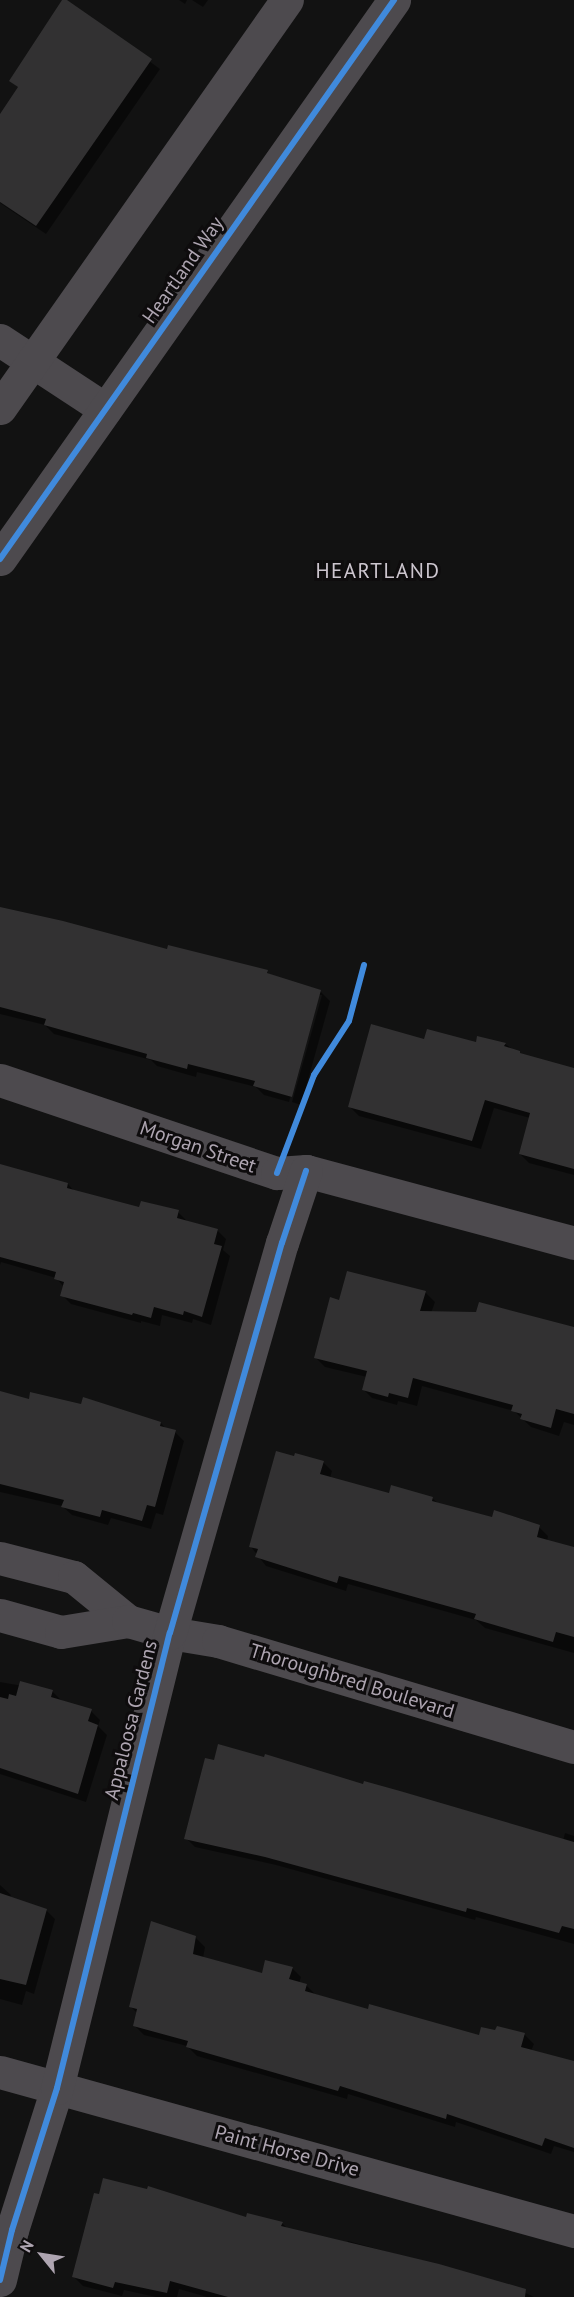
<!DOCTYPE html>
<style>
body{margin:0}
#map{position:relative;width:574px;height:2297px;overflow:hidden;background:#121212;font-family:"PT Sans",sans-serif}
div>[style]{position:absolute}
.shadow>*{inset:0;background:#0007}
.building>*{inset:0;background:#323132}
.minor>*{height:33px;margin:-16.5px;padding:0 16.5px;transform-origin:16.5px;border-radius:16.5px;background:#4d4a4e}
.cycleway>*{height:6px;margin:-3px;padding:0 3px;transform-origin:3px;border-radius:3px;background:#408adc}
span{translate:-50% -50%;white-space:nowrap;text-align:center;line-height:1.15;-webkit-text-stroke:6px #0e0c0d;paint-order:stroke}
.street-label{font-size:20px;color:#aea5b1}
.neighbourhood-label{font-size:21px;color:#ccc5ce;letter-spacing:1.5px}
.north{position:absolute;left:12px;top:2225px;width:60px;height:60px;-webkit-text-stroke:4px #0e0c0d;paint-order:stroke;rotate:300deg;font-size:16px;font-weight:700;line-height:24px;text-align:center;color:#aea5b1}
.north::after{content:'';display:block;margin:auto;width:21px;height:27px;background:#aea5b1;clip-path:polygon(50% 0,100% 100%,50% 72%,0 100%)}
</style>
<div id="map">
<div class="shadow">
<i style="clip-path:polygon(65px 0,160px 69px,46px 234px,0 203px,0 115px,19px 88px,11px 81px)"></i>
<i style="clip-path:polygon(179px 0,187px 0,185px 4px)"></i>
<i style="clip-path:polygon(192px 0,208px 0,203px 7px)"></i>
<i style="clip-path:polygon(0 908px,168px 951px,267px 972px,271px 976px,321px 992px,330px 1001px,301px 1105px,292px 1102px,322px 995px,319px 995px,289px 1102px,264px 1095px,256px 1087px,197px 1072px,196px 1077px,157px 1066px,151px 1060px,54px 1034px,45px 1025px,0 1014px)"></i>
<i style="clip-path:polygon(425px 1041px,505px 1044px,523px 1056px,574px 1069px,574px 1175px,529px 1163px,520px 1154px,530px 1118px,494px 1108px,481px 1149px,359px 1116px,350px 1107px)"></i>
<i style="clip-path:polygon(0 1166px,68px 1184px,74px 1191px,140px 1209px,178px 1212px,187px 1221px,217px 1230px,226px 1239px,223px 1250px,230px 1256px,211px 1325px,193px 1319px,192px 1323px,162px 1315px,160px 1326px,141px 1321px,141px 1323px,71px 1304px,62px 1295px,64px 1287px,56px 1278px,1px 1262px,0 1265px)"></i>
<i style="clip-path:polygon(348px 1273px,426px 1293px,435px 1302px,431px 1313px,574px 1329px,574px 1425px,564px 1422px,559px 1436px,531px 1427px,514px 1411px,422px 1386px,417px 1406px,398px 1401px,397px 1405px,372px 1398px,363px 1389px,367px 1377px,325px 1367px,316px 1358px,340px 1301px)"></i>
<i style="clip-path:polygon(0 1393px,30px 1401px,82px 1406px,84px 1399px,161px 1423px,167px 1430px,175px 1432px,184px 1441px,163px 1515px,156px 1513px,151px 1529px,111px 1518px,108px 1525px,72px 1515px,62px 1506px,0 1492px)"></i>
<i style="clip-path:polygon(323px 1462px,332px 1471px,330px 1478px,390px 1495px,432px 1498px,439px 1504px,493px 1519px,495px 1512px,522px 1519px,526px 1523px,539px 1527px,548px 1536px,547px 1542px,574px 1549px,574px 1653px,485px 1628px,476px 1620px,348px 1584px,346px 1591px,266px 1566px,251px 1547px)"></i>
<i style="clip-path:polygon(0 1682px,52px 1691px,61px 1700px,91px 1711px,100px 1720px,98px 1726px,107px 1735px,86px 1802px,0 1774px)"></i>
<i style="clip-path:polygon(364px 1786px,563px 1841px,565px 1833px,574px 1836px,574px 1944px,476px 1917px,475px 1920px,276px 1865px,195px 1847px,186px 1838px)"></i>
<i style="clip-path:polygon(0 1885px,11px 1895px,10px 1898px,46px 1910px,55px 1919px,34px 1994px,26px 1991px,22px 2005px,0 1999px)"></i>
<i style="clip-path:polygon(196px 1938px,205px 1947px,203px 1958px,263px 1975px,292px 1968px,301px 1977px,299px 1983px,306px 1985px,315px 1994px,369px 2011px,480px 2037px,496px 2032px,498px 2028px,525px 2035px,534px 2044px,531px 2051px,574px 2063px,574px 2152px,554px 2146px,551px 2154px,456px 2122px,455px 2127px,348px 2094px,347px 2099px,197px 2056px,187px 2046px,144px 2035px,135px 2026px,138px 2014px,131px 2007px)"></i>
<i style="clip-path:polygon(247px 2219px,282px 2223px,288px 2229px,347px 2244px,348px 2241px,508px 2285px,534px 2297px,207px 2297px,179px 2289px,177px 2297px,156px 2297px,124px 2290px,122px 2296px,83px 2286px,74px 2277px)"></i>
</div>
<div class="building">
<i style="clip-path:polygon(62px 0,67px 0,152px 59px,36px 226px,0 202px,0 114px,18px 87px,9px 81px)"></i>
<i style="clip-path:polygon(0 907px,63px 921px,167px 949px,168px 945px,268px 970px,267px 973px,321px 990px,292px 1097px,253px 1086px,255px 1081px,188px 1064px,187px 1069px,146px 1058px,147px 1054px,44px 1025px,46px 1019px,0 1007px)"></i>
<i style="clip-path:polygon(371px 1024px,424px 1039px,427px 1029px,476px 1042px,477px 1036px,506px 1043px,504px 1046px,520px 1051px,520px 1053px,574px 1068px,574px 1169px,519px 1154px,530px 1113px,485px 1100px,472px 1141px,348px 1107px)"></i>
<i style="clip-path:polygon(0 1164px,68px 1183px,67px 1188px,139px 1207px,141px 1201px,179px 1210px,177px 1218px,218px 1229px,214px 1244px,222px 1246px,202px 1317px,184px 1311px,183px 1315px,154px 1307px,151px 1318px,133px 1313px,132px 1315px,60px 1296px,64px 1282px,54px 1279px,56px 1272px,0 1257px)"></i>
<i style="clip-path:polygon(347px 1271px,426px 1291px,420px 1311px,476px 1312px,479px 1302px,574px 1327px,574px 1414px,556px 1409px,551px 1428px,520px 1419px,522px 1414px,511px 1411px,513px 1405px,413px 1378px,408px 1398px,389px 1393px,388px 1397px,362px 1390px,367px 1371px,314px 1358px,330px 1297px,339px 1300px)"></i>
<i style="clip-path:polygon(0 1391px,29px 1399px,30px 1392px,81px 1404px,83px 1397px,161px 1422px,160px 1426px,176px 1430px,155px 1507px,147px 1505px,142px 1521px,102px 1510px,100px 1517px,61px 1507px,64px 1500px,0 1484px)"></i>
<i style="clip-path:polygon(276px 1451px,294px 1456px,295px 1453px,324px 1461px,320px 1474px,389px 1493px,391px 1485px,433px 1497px,432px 1501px,492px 1517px,494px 1510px,540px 1525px,537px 1537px,574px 1547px,574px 1637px,556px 1632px,553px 1642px,474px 1619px,476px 1614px,339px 1576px,337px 1583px,255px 1557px,258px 1549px,249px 1547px)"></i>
<i style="clip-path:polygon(20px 1681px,53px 1690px,51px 1697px,92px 1709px,88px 1721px,98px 1725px,78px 1794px,0 1768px,0 1697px,8px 1699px,9px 1694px,16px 1696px)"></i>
<i style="clip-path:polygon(218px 1744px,264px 1757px,265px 1754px,363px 1784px,364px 1781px,400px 1791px,574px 1842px,574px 1929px,562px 1926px,559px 1933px,467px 1908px,466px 1912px,265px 1857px,184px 1839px,205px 1758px,214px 1760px)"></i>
<i style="clip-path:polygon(0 1893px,47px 1909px,26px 1985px,0 1979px)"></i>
<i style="clip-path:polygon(151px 1921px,196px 1936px,193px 1954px,262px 1973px,265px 1960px,293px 1967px,289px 1979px,307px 1984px,305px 1991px,368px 2009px,369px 2004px,479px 2035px,481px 2027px,495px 2030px,497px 2026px,525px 2033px,521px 2047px,574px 2061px,574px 2148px,545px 2138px,542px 2146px,447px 2114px,446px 2119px,340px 2086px,338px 2091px,293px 2078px,186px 2047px,188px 2041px,133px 2026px,137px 2009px,129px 2007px)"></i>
<i style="clip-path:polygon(103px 2178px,147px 2189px,148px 2186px,246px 2217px,247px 2213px,283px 2222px,281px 2226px,439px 2264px,526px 2289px,525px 2297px,228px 2297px,170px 2281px,167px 2293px,115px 2282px,113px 2288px,72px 2277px,94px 2193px,99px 2194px)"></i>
</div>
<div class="minor">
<i style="left:0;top:340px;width:126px;rotate:33.3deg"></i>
<i style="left:0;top:408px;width:499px;rotate:-54.9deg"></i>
<i style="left:0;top:559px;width:684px;rotate:-54.82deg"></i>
<i style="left:0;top:1080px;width:292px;rotate:18.6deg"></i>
<i style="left:277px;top:1173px;width:29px;rotate:-4deg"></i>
<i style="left:306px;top:1171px;width:278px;rotate:15deg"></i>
<i style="left:0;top:1558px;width:76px;rotate:14.4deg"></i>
<i style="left:74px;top:1577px;width:70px;rotate:39.2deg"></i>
<i style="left:0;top:1615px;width:63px;rotate:15.6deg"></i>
<i style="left:61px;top:1632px;width:68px;rotate:-9.3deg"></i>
<i style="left:128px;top:1621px;width:44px;rotate:15.9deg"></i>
<i style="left:170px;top:1633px;width:49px;rotate:9.5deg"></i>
<i style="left:218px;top:1641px;width:371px;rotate:16.6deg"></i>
<i style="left:0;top:2072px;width:596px;rotate:15.48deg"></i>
<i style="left:0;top:2280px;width:51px;rotate:-76.5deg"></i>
<i style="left:12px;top:2230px;width:149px;rotate:-72.4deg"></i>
<i style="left:57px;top:2088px;width:469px;rotate:-76.1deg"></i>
<i style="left:170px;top:1633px;width:406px;rotate:-74deg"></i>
<i style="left:282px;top:1243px;width:76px;rotate:-71.6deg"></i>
</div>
<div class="cycleway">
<i style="left:0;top:559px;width:684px;rotate:-54.82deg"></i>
<i style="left:277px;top:1173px;width:105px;rotate:-69.3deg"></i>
<i style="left:314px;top:1075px;width:64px;rotate:-57.1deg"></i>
<i style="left:349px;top:1021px;width:58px;rotate:-75deg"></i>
<i style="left:0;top:2280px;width:51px;rotate:-76.5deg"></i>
<i style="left:12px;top:2230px;width:149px;rotate:-72.4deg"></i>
<i style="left:57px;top:2088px;width:469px;rotate:-76.1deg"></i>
<i style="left:170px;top:1633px;width:406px;rotate:-74deg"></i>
<i style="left:282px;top:1243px;width:76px;rotate:-71.6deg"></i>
</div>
<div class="street-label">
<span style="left:183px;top:270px;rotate:-55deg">Heartland Way</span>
<span style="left:198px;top:1147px;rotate:19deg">Morgan Street</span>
<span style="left:352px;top:1681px;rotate:17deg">Thoroughbred Boulevard</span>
<span style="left:131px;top:1720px;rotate:-76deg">Appaloosa Gardens</span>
<span style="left:287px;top:2151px;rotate:15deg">Paint Horse Drive</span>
</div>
<div class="neighbourhood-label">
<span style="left:378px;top:571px">HEARTLAND</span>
</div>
<div class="north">N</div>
</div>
